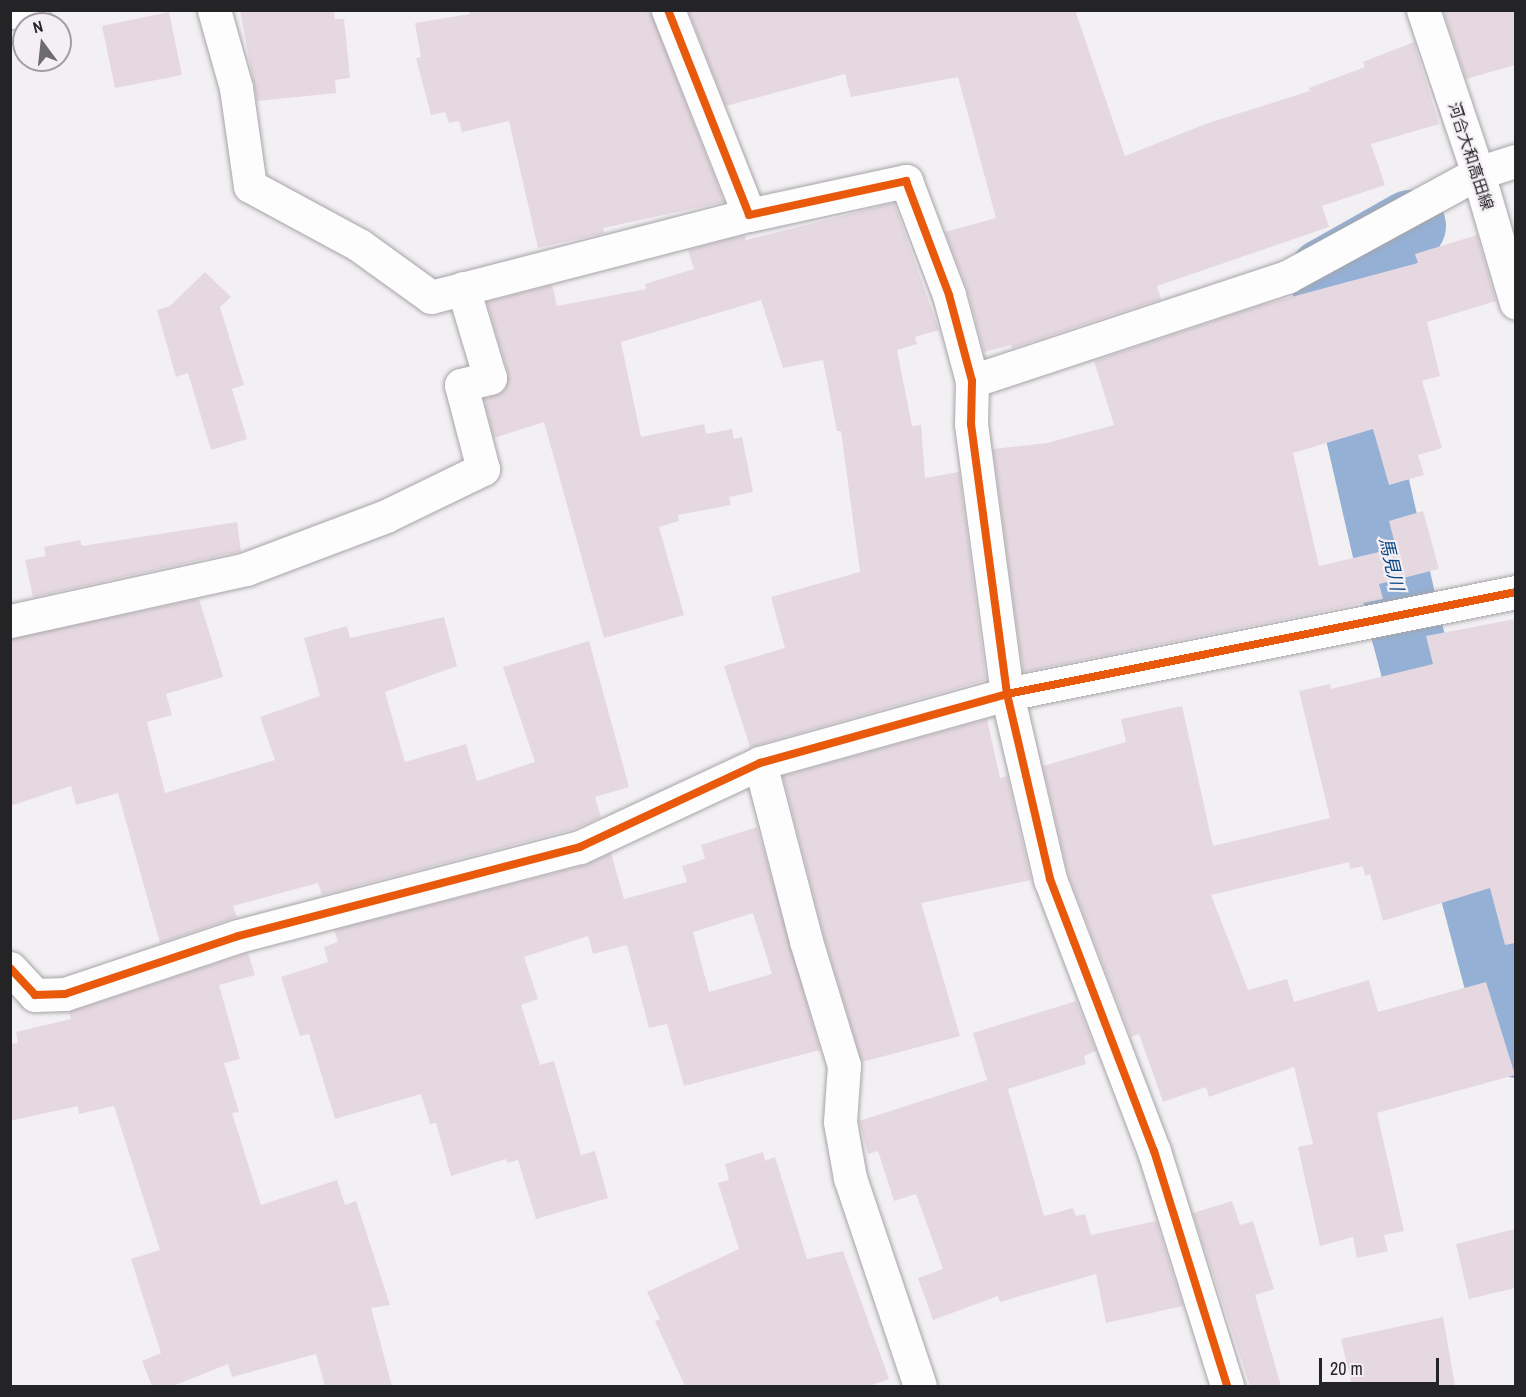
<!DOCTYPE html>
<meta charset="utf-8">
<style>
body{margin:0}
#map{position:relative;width:1526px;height:1397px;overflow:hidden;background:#f3f0f4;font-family:"Archivo Narrow","Noto Sans JP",sans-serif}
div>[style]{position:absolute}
.river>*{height:72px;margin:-36px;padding:0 36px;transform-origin:36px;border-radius:36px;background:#94b0d4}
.building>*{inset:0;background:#e6d8e0}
.roads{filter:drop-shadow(0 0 2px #a6a4a7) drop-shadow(0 0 2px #a6a4a7)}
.street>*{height:33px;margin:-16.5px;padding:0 16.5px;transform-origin:16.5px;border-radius:16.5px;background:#fdfdfd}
.secondary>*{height:33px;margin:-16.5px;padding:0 16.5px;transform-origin:16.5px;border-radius:16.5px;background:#fdfdfd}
.cycleway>*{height:8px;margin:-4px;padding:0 4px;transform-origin:4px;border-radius:4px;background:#e8590c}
span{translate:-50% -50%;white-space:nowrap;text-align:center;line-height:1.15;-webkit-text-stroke:4.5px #f4eff5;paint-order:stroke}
.street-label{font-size:16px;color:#242325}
.water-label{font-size:18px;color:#094683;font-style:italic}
.frame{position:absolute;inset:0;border:12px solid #242325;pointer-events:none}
.north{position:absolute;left:12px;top:12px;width:60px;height:60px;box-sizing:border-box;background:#f4eff5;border:2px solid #a19da2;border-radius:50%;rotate:345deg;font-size:16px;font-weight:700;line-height:24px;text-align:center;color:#242325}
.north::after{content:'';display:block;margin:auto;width:21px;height:27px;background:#6c6b6d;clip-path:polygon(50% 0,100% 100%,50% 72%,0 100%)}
.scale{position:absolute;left:1319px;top:1358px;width:120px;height:27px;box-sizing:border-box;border:3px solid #242325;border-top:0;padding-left:8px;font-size:18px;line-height:21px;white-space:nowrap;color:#242325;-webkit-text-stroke:4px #f4eff5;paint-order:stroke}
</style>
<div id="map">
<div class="river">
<i style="left:1410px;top:226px;width:98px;rotate:150.5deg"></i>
<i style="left:1325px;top:274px;width:367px;rotate:77.1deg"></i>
<i style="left:1407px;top:632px;width:424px;rotate:75.1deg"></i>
</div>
<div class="building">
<i style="clip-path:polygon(240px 10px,334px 10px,335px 19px,344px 19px,350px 78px,335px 80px,336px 93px,257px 101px)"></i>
<i style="clip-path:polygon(468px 10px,650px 10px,724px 202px,603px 228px,604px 233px,538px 248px,509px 121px,462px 132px,459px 121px,449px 123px,445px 112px,431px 115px,416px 58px,421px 57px,415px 23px,470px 14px)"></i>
<i style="clip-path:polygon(688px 10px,1075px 10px,1125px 156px,1208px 123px,1310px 91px,1309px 88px,1365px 67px,1363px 62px,1414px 42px,1439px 124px,1371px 144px,1385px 185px,1322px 206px,1329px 227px,1157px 286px,1161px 299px,1012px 348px,1011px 345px,984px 352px,967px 288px,945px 232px,996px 218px,958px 77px,851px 97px,845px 74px,726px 106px)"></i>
<i style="clip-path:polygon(1443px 10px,1515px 10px,1515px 65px,1466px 79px)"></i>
<i style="clip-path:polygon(169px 12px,182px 75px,115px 88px,102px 26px)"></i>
<i style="clip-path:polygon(894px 203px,939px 330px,915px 337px,917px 344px,897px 350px,912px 426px,921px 425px,925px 478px,959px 472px,986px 680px,750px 747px,724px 666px,785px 648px,771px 597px,860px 572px,841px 431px,837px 431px,823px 360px,783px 368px,761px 300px,621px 342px,641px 437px,704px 424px,706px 434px,732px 429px,734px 439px,742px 437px,753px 492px,729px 497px,731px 505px,678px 515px,679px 521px,659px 527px,684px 615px,604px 638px,544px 422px,494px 438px,484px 399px,504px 391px,508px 373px,487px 302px,552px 285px,557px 306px,646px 289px,645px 284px,694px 269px,688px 250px,745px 235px,746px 240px)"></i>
<i style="clip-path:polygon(1477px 235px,1496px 301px,1427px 322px,1440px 376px,1422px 381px,1442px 448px,1418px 455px,1424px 475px,1389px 485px,1373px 429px,1293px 453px,1319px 566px,1396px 548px,1389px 521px,1423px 511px,1439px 569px,1379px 584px,1383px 599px,1023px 672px,993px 449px,1047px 443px,1114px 425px,1094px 361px,1262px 305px,1418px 263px,1415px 254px)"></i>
<i style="clip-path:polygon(205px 272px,231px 297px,220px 307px,244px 385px,232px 389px,247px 439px,211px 450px,188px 373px,176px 377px,157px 310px,170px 306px)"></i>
<i style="clip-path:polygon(237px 522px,241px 551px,33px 597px,25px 560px,46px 556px,44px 547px,80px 540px,82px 546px)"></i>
<i style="clip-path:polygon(199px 599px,223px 677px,166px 694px,172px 715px,147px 722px,165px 793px,275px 760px,260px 717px,320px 696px,304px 638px,347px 626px,350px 638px,444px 617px,457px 666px,385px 692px,405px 762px,466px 744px,477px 781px,535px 762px,503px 667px,589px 641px,629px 787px,595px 797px,601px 817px,574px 829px,322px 895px,318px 883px,233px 906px,237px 917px,160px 943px,118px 793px,76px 805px,71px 786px,10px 806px,10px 639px)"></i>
<i style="clip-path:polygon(1515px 619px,1515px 943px,1505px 945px,1490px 888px,1383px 921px,1370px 874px,1365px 876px,1363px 866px,1350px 869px,1349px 862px,1211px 895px,1248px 990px,1287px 979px,1294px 1002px,1369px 980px,1378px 1012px,1486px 982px,1515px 1075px,1377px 1113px,1404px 1231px,1384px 1235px,1388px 1251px,1357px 1258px,1353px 1237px,1320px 1246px,1298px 1147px,1313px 1144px,1294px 1067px,1209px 1097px,1206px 1087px,1163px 1102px,1139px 1034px,1131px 1037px,1068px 873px,1043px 766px,1126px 742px,1121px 719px,1182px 706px,1213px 846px,1330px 818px,1299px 691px,1330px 684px,1331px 689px,1433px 664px,1426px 636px)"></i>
<i style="clip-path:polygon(987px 719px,1000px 778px,1007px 776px,1031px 880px,921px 903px,960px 1036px,862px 1062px,824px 936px,783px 776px)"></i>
<i style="clip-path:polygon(evenodd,757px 827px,820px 1050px,684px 1086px,667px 1024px,649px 1028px,627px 945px,593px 954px,588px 936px,524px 957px,538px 999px,521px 1005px,540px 1065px,554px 1061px,581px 1155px,595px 1151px,608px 1198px,536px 1219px,518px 1160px,507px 1163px,506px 1159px,451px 1176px,436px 1123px,430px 1124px,421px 1094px,335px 1119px,309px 1034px,300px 1036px,281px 977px,328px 962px,324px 947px,338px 942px,334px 930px,585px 865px,611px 853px,624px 899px,687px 882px,682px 866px,705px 859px,701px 845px,757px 827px,753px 913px,772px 974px,709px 992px,693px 932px,753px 913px)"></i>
<i style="clip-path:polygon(248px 953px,255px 975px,219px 985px,240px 1059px,224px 1063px,239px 1112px,232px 1113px,261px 1205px,337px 1180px,345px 1205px,356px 1201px,390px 1305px,371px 1308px,392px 1386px,325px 1386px,316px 1354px,232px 1377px,228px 1364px,173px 1386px,152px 1386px,142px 1361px,161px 1353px,131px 1259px,160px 1250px,114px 1106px,79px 1114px,78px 1106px,10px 1121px,10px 1044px,18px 1043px,16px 1032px,71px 1019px,69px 1012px)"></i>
<i style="clip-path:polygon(1076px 1001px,1096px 1051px,1084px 1056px,1086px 1064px,1008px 1089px,1044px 1216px,1073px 1208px,1076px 1216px,1085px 1214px,1091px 1235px,1156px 1221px,1183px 1306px,1106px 1323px,1096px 1274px,1000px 1302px,998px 1296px,933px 1320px,918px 1278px,943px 1269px,916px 1194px,894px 1201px,878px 1151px,868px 1154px,859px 1121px,987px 1080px,973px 1033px)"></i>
<i style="clip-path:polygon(763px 1152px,765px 1161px,775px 1157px,807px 1259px,843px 1251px,889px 1379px,869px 1386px,685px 1386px,655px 1321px,660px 1319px,647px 1292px,739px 1249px,718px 1183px,729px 1180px,725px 1164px)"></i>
<i style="clip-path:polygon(1232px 1201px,1240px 1225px,1253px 1221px,1274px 1289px,1255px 1295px,1281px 1386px,1250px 1386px,1193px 1213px)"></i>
<i style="clip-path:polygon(1515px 1229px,1515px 1288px,1469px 1299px,1456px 1244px)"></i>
<i style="clip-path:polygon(1443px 1317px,1455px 1386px,1352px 1386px,1341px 1339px)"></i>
</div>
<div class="roads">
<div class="street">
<i style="left:214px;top:10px;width:81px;rotate:74.2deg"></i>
<i style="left:236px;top:88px;width:99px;rotate:81.9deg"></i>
<i style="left:250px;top:186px;width:124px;rotate:28.4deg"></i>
<i style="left:359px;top:245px;width:89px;rotate:35.8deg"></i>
<i style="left:431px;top:297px;width:328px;rotate:-14.5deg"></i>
<i style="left:668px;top:10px;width:220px;rotate:68.4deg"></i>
<i style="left:749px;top:215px;width:161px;rotate:-12.2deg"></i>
<i style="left:906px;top:181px;width:122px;rotate:69.3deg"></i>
<i style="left:949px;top:295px;width:89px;rotate:75deg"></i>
<i style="left:972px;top:381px;width:43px;rotate:91.3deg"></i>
<i style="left:971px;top:424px;width:272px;rotate:82.4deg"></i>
<i style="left:1007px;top:694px;width:190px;rotate:76.9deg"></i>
<i style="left:1050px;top:879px;width:291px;rotate:69.1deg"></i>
<i style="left:1154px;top:1151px;width:246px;rotate:72.7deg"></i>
<i style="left:10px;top:12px;width:22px;rotate:-5deg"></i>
<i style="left:972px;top:381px;width:332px;rotate:-18.3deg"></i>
<i style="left:1287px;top:277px;width:217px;rotate:-28.6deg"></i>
<i style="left:1478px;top:173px;width:40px;rotate:-18deg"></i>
<i style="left:10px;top:621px;width:242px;rotate:-12.4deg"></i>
<i style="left:246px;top:569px;width:150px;rotate:-20.7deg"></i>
<i style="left:386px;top:516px;width:108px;rotate:-25.9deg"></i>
<i style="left:483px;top:469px;width:87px;rotate:-104.7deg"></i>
<i style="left:461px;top:385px;width:30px;rotate:-14deg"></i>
<i style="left:490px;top:378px;width:94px;rotate:-106.7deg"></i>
<i style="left:760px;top:763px;width:184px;rotate:75.5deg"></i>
<i style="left:806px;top:941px;width:130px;rotate:73deg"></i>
<i style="left:844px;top:1065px;width:57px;rotate:94deg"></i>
<i style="left:840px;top:1122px;width:57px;rotate:79.9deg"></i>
<i style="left:850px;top:1178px;width:219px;rotate:71.4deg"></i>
<i style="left:10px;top:968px;width:37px;rotate:47deg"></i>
<i style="left:35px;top:995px;width:30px;rotate:-2deg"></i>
<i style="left:65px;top:994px;width:182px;rotate:-18.5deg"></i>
<i style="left:238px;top:936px;width:353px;rotate:-14.6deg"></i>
<i style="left:580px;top:847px;width:199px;rotate:-25deg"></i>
<i style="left:760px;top:763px;width:256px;rotate:-15.6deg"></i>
<i style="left:1007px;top:694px;width:519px;rotate:-11.33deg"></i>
</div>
<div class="secondary">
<i style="left:1423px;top:10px;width:172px;rotate:71.4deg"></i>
<i style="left:1478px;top:173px;width:135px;rotate:73.7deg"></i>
</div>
</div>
<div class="cycleway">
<i style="left:668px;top:10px;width:220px;rotate:68.4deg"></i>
<i style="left:749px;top:215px;width:161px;rotate:-12.2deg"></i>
<i style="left:906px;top:181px;width:122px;rotate:69.3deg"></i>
<i style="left:949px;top:295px;width:89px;rotate:75deg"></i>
<i style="left:972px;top:381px;width:43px;rotate:91.3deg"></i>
<i style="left:971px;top:424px;width:272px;rotate:82.4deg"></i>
<i style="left:1007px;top:694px;width:190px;rotate:76.9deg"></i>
<i style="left:1050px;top:879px;width:291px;rotate:69.1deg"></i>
<i style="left:1154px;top:1151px;width:246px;rotate:72.7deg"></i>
<i style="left:10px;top:968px;width:37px;rotate:47deg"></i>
<i style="left:35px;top:995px;width:30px;rotate:-2deg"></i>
<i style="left:65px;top:994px;width:182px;rotate:-18.5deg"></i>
<i style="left:238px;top:936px;width:353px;rotate:-14.6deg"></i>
<i style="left:580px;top:847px;width:199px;rotate:-25deg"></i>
<i style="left:760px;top:763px;width:256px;rotate:-15.6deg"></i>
<i style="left:1007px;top:694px;width:519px;rotate:-11.33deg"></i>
</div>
<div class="street-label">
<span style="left:1471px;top:156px;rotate:72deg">河合大和高田線</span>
</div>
<div class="water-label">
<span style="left:1391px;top:564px;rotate:77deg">馬見川</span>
</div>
<div class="frame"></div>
<div class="north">N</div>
<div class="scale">20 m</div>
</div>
